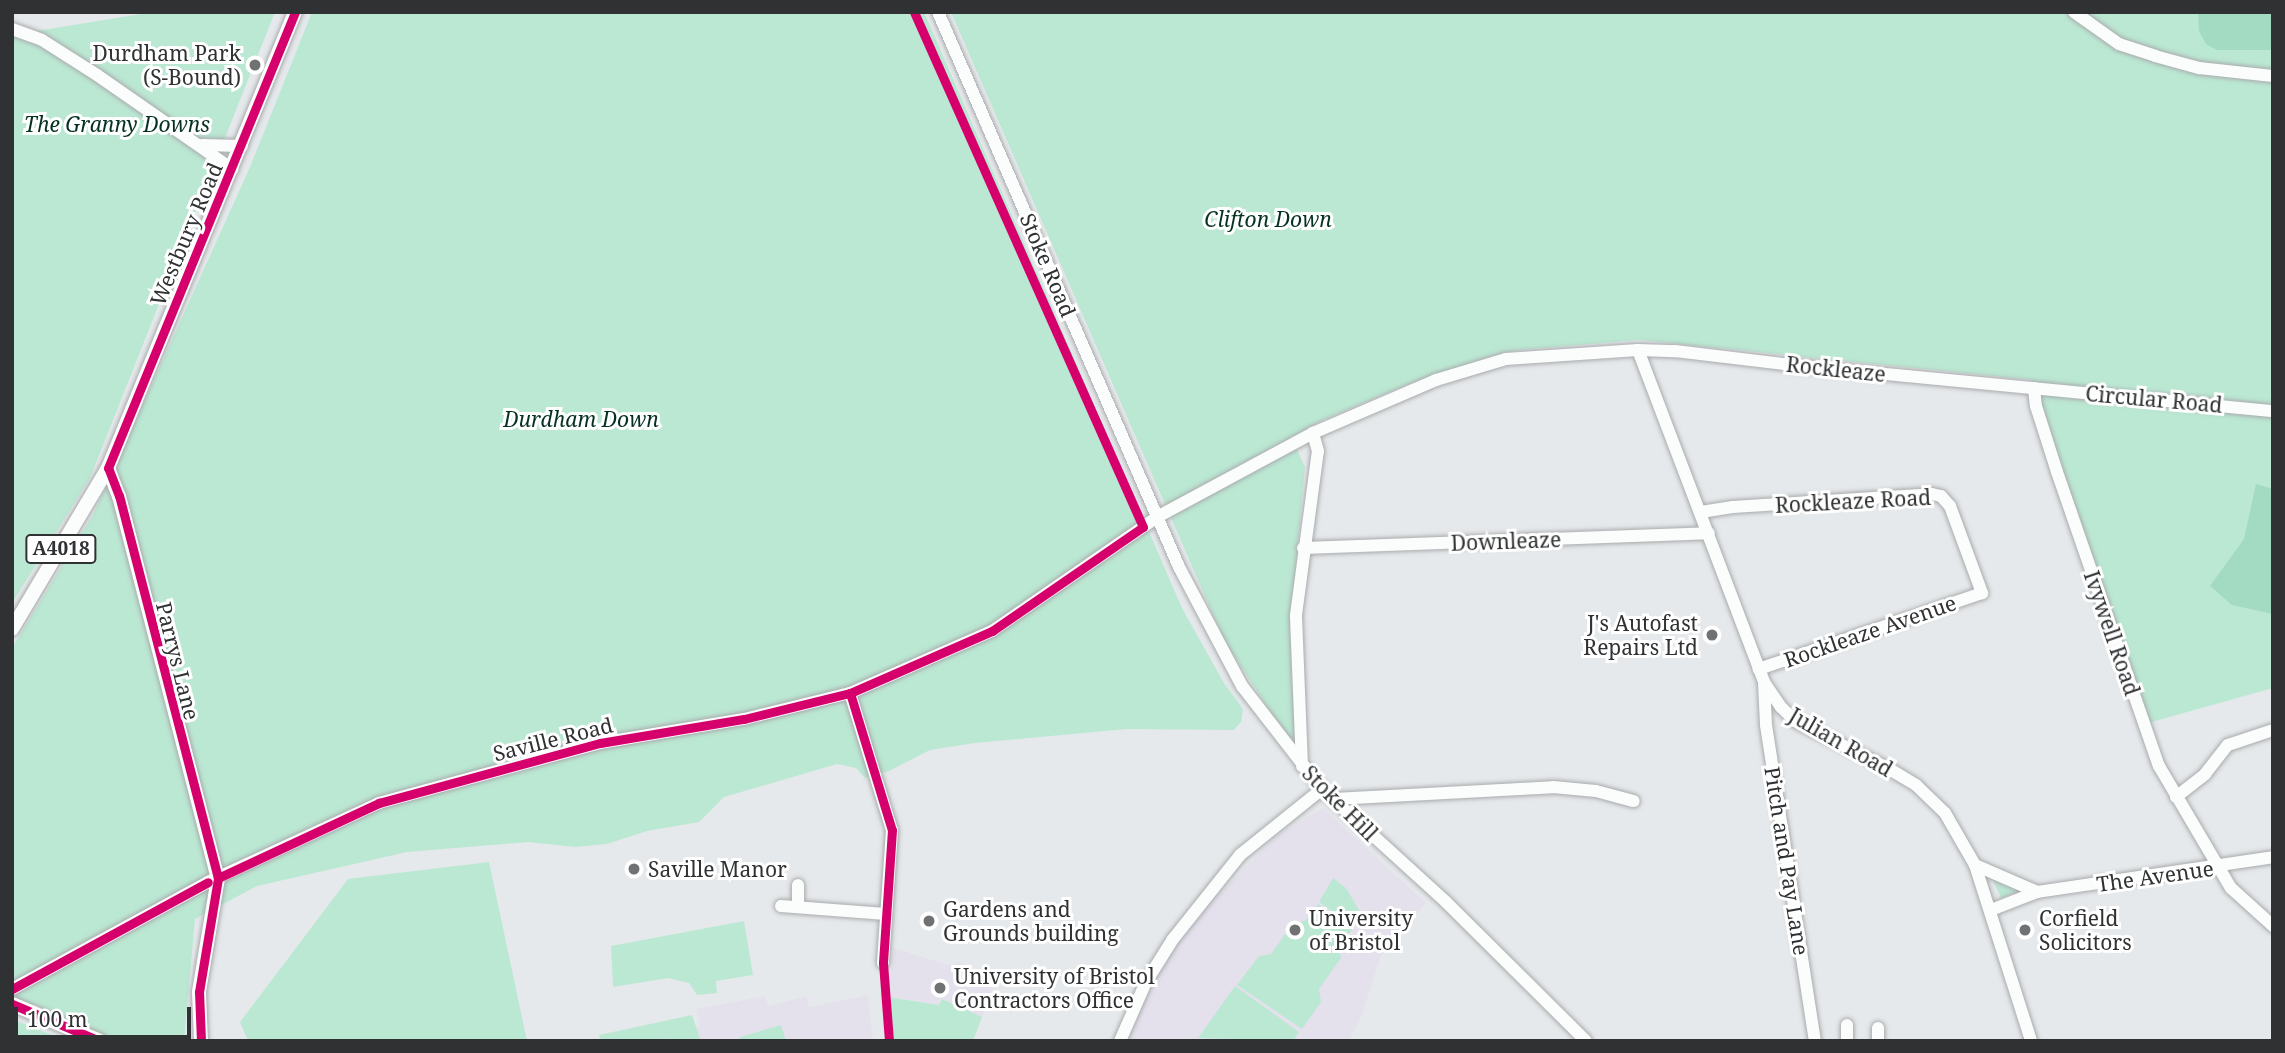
<!DOCTYPE html>
<style>
body{margin:0}
#map{position:relative;width:2285px;height:1053px;overflow:hidden;background:#e6e9eb;font-family:"Noto Serif",serif}
div>[style]{position:absolute}
.education>*{inset:0;background:#e4e1ed}
.green>*{inset:0;background:#bbe8d3}
.forest>*{inset:0;background:#a3dac2}
.roads{filter:drop-shadow(0 0 2px #a9abad) drop-shadow(0 0 2px #a9abad)}
.minor>*{height:12px;margin:-6px;padding:0 6px;transform-origin:6px;border-radius:6px;background:#fbfcfc}
.major>*{height:14px;margin:-7px;padding:0 7px;transform-origin:7px;border-radius:7px;background:#fbfcfc}
.cycleway>*{height:9px;margin:-4.5px;padding:0 4.5px;transform-origin:4.5px;border-radius:4.5px;background:#d6006c}
.dots>*{width:19px;height:19px;translate:-50% -50%;box-sizing:border-box;border:4px solid #fff;border-radius:50%}
span{translate:-50% -50%;white-space:nowrap;text-align:center;line-height:1.15;-webkit-text-stroke:6px #fff;paint-order:stroke}
.shield-label span{padding:2px 5px;background:#fff;border:2px solid;border-radius:5px;-webkit-text-stroke-width:0}
.shield-label{font-size:19px;color:#2f3133;font-weight:700}
.poi-label{font-size:21px;color:#2f3133}
.right{translate:-100% -50%;text-align:right}
.left{translate:0 -50%;text-align:left}
.park-label{font-size:21px;color:#043120;font-style:italic}
.street-label{font-size:21px;color:#2f3133}
.frame{position:absolute;inset:0;border:14px solid #2f3133;pointer-events:none}
.scale{position:absolute;left:14px;top:1007px;width:177px;height:32px;box-sizing:border-box;border:4px solid #2f3133;border-top:0;padding-left:9px;font-size:21px;line-height:24px;white-space:nowrap;color:#2f3133;-webkit-text-stroke:5px #fff;paint-order:stroke}
</style>
<div id="map">
<div class="education">
<i style="clip-path:polygon(1323px 808px,1426px 903px,1381px 956px,1360px 1020px,1349px 1041px,1128px 1041px,1143px 1002px,1174px 946px,1200px 914px,1277px 835px)"></i>
<i style="clip-path:polygon(894px 948px,945px 964px,954px 965px,957px 962px,995px 978px,982px 1017px,942px 999px,940px 1005px,887px 997px)"></i>
<i style="clip-path:polygon(868px 995px,873px 1041px,658px 1041px,700px 1026px,696px 1009px,765px 996px,768px 1006px,806px 996px,809px 1007px)"></i>
</div>
<div class="green">
<i style="clip-path:polygon(153px 12px,275px 12px,90px 478px,12px 603px,12px 35px)"></i>
<i style="clip-path:polygon(312px 12px,924px 12px,1182px 608px,1224px 683px,1243px 709px,1241px 722px,1234px 730px,1127px 729px,975px 743px,930px 750px,889px 771px,865px 778px,856px 768px,837px 764px,724px 797px,699px 822px,647px 831px,607px 844px,575px 847px,528px 842px,407px 852px,257px 886px,195px 919px,184px 1041px,116px 1041px,34px 1004px,12px 1015px,12px 648px,94px 513px,250px 167px)"></i>
<i style="clip-path:polygon(951px 12px,2273px 12px,2273px 688px,2148px 723px,2032px 380px,1639px 340px,1518px 350px,1495px 355px,1406px 385px,1325px 419px,1291px 437px,1305px 467px,1290px 629px,1295px 737px,1288px 739px,1225px 642px)"></i>
<i style="clip-path:polygon(489px 862px,527px 1041px,248px 1041px,240px 1022px,348px 879px)"></i>
<i style="clip-path:polygon(1333px 878px,1346px 888px,1362px 915px,1354px 927px,1319px 902px)"></i>
<i style="clip-path:polygon(1993px 880px,2019px 891px,2001px 898px)"></i>
<i style="clip-path:polygon(1318px 904px,1352px 930px,1339px 946px,1341px 958px,1319px 989px,1321px 1002px,1302px 1029px,1237px 985px,1259px 956px,1271px 954px,1293px 923px,1305px 921px)"></i>
<i style="clip-path:polygon(744px 921px,753px 975px,716px 981px,717px 993px,697px 995px,689px 983px,668px 978px,613px 987px,611px 946px)"></i>
<i style="clip-path:polygon(1235px 986px,1299px 1032px,1293px 1041px,1198px 1038px)"></i>
<i style="clip-path:polygon(887px 997px,939px 1005px,942px 999px,982px 1017px,973px 1041px,892px 1041px)"></i>
<i style="clip-path:polygon(692px 1015px,701px 1041px,671px 1041px,670px 1038px,660px 1041px,600px 1041px,599px 1035px)"></i>
<i style="clip-path:polygon(12px 1019px,67px 1041px,18px 1041px,12px 1029px)"></i>
<i style="clip-path:polygon(781px 1025px,786px 1041px,739px 1041px,740px 1037px)"></i>
</div>
<div class="forest">
<i style="clip-path:polygon(2198px 12px,2273px 12px,2273px 50px,2217px 50px,2206px 44px,2199px 31px)"></i>
<i style="clip-path:polygon(2256px 484px,2273px 489px,2273px 614px,2232px 605px,2210px 586px,2244px 539px)"></i>
</div>
<div class="roads">
<div class="minor">
<i style="left:938px;top:12px;width:605px;rotate:66.53deg"></i>
<i style="left:1179px;top:567px;width:135px;rotate:62.1deg"></i>
<i style="left:1242px;top:686px;width:130px;rotate:52.2deg"></i>
<i style="left:1322px;top:789px;width:168px;rotate:42.3deg"></i>
<i style="left:1446px;top:902px;width:197px;rotate:44.8deg"></i>
<i style="left:2074px;top:12px;width:55px;rotate:35.4deg"></i>
<i style="left:2119px;top:44px;width:38px;rotate:18deg"></i>
<i style="left:2155px;top:56px;width:46px;rotate:15.3deg"></i>
<i style="left:2199px;top:68px;width:74px;rotate:6.2deg"></i>
<i style="left:12px;top:29px;width:32px;rotate:20deg"></i>
<i style="left:42px;top:40px;width:65px;rotate:32.5deg"></i>
<i style="left:97px;top:75px;width:165px;rotate:34.8deg"></i>
<i style="left:202px;top:145px;width:40px;rotate:1.4deg"></i>
<i style="left:1638px;top:350px;width:355px;rotate:69.2deg"></i>
<i style="left:1764px;top:682px;width:30px;rotate:56deg"></i>
<i style="left:1781px;top:707px;width:20px;rotate:45deg"></i>
<i style="left:1795px;top:721px;width:108px;rotate:27deg"></i>
<i style="left:1891px;top:770px;width:29px;rotate:31deg"></i>
<i style="left:1916px;top:785px;width:40px;rotate:44deg"></i>
<i style="left:1945px;top:813px;width:60px;rotate:60deg"></i>
<i style="left:1975px;top:865px;width:185px;rotate:72.3deg"></i>
<i style="left:2034px;top:388px;width:18px;rotate:84deg"></i>
<i style="left:2036px;top:406px;width:69px;rotate:72.3deg"></i>
<i style="left:2057px;top:472px;width:311px;rotate:70.9deg"></i>
<i style="left:2159px;top:766px;width:142px;rotate:59.5deg"></i>
<i style="left:2231px;top:888px;width:57px;rotate:42.1deg"></i>
<i style="left:1701px;top:512px;width:32px;rotate:-9deg"></i>
<i style="left:1733px;top:507px;width:199px;rotate:-3.7deg"></i>
<i style="left:1932px;top:494px;width:9px;rotate:13deg"></i>
<i style="left:1941px;top:496px;width:13px;rotate:48deg"></i>
<i style="left:1950px;top:506px;width:93px;rotate:69.8deg"></i>
<i style="left:1982px;top:593px;width:236px;rotate:161.2deg"></i>
<i style="left:1303px;top:548px;width:406px;rotate:-2.1deg"></i>
<i style="left:1764px;top:682px;width:43px;rotate:87.3deg"></i>
<i style="left:1766px;top:725px;width:320px;rotate:81.2deg"></i>
<i style="left:850px;top:693px;width:143px;rotate:73deg"></i>
<i style="left:892px;top:830px;width:133px;rotate:93.9deg"></i>
<i style="left:1302px;top:766px;width:151px;rotate:-92.3deg"></i>
<i style="left:1296px;top:615px;width:165px;rotate:-82.4deg"></i>
<i style="left:1318px;top:451px;width:19px;rotate:-106deg"></i>
<i style="left:2176px;top:797px;width:37px;rotate:-38deg"></i>
<i style="left:2205px;top:774px;width:37px;rotate:-52deg"></i>
<i style="left:2228px;top:745px;width:47px;rotate:-18.4deg"></i>
<i style="left:1334px;top:799px;width:219px;rotate:-3.1deg"></i>
<i style="left:1553px;top:787px;width:43px;rotate:5.3deg"></i>
<i style="left:1596px;top:791px;width:39px;rotate:15deg"></i>
<i style="left:1975px;top:865px;width:68px;rotate:23.5deg"></i>
<i style="left:781px;top:906px;width:105px;rotate:4.4deg"></i>
<i style="left:798px;top:907px;width:22px;rotate:-90deg"></i>
<i style="left:1991px;top:910px;width:49px;rotate:-21.4deg"></i>
<i style="left:2037px;top:892px;width:239px;rotate:-8.4deg"></i>
<i style="left:12px;top:989px;width:223px;rotate:-28.6deg"></i>
<i style="left:208px;top:882px;width:188px;rotate:-24.8deg"></i>
<i style="left:379px;top:803px;width:229px;rotate:-15.2deg"></i>
<i style="left:600px;top:743px;width:146px;rotate:-9.5deg"></i>
<i style="left:744px;top:719px;width:109px;rotate:-13.8deg"></i>
<i style="left:850px;top:693px;width:155px;rotate:-23.6deg"></i>
<i style="left:992px;top:631px;width:201px;rotate:-34.6deg"></i>
<i style="left:1157px;top:517px;width:177px;rotate:-28.3deg"></i>
<i style="left:1313px;top:433px;width:134px;rotate:-23.3deg"></i>
<i style="left:1436px;top:380px;width:73px;rotate:-16.7deg"></i>
<i style="left:1506px;top:359px;width:132px;rotate:-3.9deg"></i>
<i style="left:1638px;top:350px;width:37px;rotate:2deg"></i>
<i style="left:1675px;top:351px;width:119px;rotate:6.8deg"></i>
<i style="left:1793px;top:365px;width:482px;rotate:5.5deg"></i>
<i style="left:1847px;top:1025px;width:16px;rotate:90deg"></i>
<i style="left:1120px;top:1041px;width:64px;rotate:-66.2deg"></i>
<i style="left:1146px;top:982px;width:51px;rotate:-57.9deg"></i>
<i style="left:1173px;top:939px;width:107px;rotate:-51.4deg"></i>
<i style="left:1240px;top:855px;width:105px;rotate:-38.8deg"></i>
<i style="left:1878px;top:1041px;width:13px;rotate:-90deg"></i>
</div>
<div class="major">
<i style="left:108px;top:468px;width:30px;rotate:69deg"></i>
<i style="left:119px;top:496px;width:395px;rotate:75.5deg"></i>
<i style="left:218px;top:878px;width:116px;rotate:99.5deg"></i>
<i style="left:199px;top:992px;width:49px;rotate:87.7deg"></i>
<i style="left:12px;top:629px;width:187px;rotate:-59.2deg"></i>
<i style="left:108px;top:468px;width:493px;rotate:-67.7deg"></i>
<i style="left:12px;top:1004px;width:95px;rotate:22.8deg"></i>
</div>
</div>
<div class="cycleway">
<i style="left:850px;top:693px;width:143px;rotate:73deg"></i>
<i style="left:892px;top:830px;width:133px;rotate:93.9deg"></i>
<i style="left:883px;top:963px;width:78px;rotate:85.6deg"></i>
<i style="left:218px;top:878px;width:178px;rotate:-25deg"></i>
<i style="left:379px;top:803px;width:229px;rotate:-15.2deg"></i>
<i style="left:600px;top:743px;width:146px;rotate:-9.5deg"></i>
<i style="left:744px;top:719px;width:109px;rotate:-13.8deg"></i>
<i style="left:850px;top:693px;width:155px;rotate:-23.6deg"></i>
<i style="left:992px;top:631px;width:183px;rotate:-34.6deg"></i>
<i style="left:1143px;top:527px;width:564px;rotate:-113.97deg"></i>
<i style="left:12px;top:989px;width:223px;rotate:-28.6deg"></i>
<i style="left:12px;top:1004px;width:95px;rotate:22.8deg"></i>
<i style="left:201px;top:1041px;width:49px;rotate:-92.3deg"></i>
<i style="left:199px;top:992px;width:116px;rotate:-80.5deg"></i>
<i style="left:218px;top:878px;width:395px;rotate:-104.5deg"></i>
<i style="left:119px;top:496px;width:30px;rotate:-111deg"></i>
<i style="left:108px;top:468px;width:493px;rotate:-67.7deg"></i>
</div>
<div class="dots">
<i style="left:255px;top:65px;background:#6f7173"></i>
<i style="left:1712px;top:635px;background:#6f7173"></i>
<i style="left:634px;top:869px;background:#6f7173"></i>
<i style="left:929px;top:921px;background:#6f7173"></i>
<i style="left:1295px;top:930px;background:#6f7173"></i>
<i style="left:2025px;top:930px;background:#6f7173"></i>
<i style="left:940px;top:988px;background:#6f7173"></i>
</div>
<div class="shield-label">
<span style="left:61px;top:549px">A4018</span>
</div>
<div class="poi-label">
<span class="right" style="left:241px;top:65px">Durdham Park<br>(S-Bound)</span>
<span class="right" style="left:1698px;top:635px">J's Autofast<br>Repairs Ltd</span>
<span class="left" style="left:648px;top:869px">Saville Manor</span>
<span class="left" style="left:943px;top:921px">Gardens and<br>Grounds building</span>
<span class="left" style="left:1309px;top:930px">University<br>of Bristol</span>
<span class="left" style="left:2039px;top:930px">Corfield<br>Solicitors</span>
<span class="left" style="left:954px;top:988px">University of Bristol<br>Contractors Office</span>
</div>
<div class="park-label">
<span style="left:117px;top:124px">The Granny Downs</span>
<span style="left:1268px;top:219px">Clifton Down</span>
<span style="left:581px;top:419px">Durdham Down</span>
</div>
<div class="street-label">
<span style="left:186px;top:234px;rotate:-67deg">Westbury Road</span>
<span style="left:1048px;top:265px;rotate:67deg">Stoke Road</span>
<span style="left:1836px;top:369px;rotate:6deg">Rockleaze</span>
<span style="left:2154px;top:399px;rotate:5deg">Circular Road</span>
<span style="left:1853px;top:501px;rotate:-3deg">Rockleaze Road</span>
<span style="left:1506px;top:541px;rotate:-2deg">Downleaze</span>
<span style="left:1870px;top:631px;rotate:-19deg">Rockleaze Avenue</span>
<span style="left:2112px;top:633px;rotate:71deg">Ivywell Road</span>
<span style="left:178px;top:661px;rotate:76deg">Parrys Lane</span>
<span style="left:553px;top:739px;rotate:-14deg">Saville Road</span>
<span style="left:1841px;top:742px;rotate:30deg">Julian Road</span>
<span style="left:1340px;top:803px;rotate:45deg">Stoke Hill</span>
<span style="left:1787px;top:861px;rotate:81deg">Pitch and Pay Lane</span>
<span style="left:2155px;top:876px;rotate:-8deg">The Avenue</span>
</div>
<div class="frame"></div>
<div class="scale">100 m</div>
</div>
